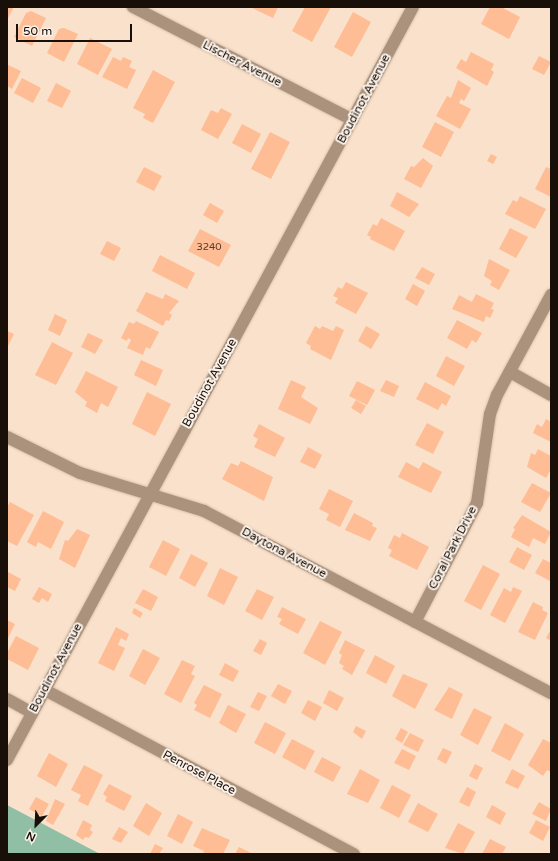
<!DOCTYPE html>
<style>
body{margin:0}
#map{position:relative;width:558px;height:861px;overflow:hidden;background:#fae1cb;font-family:"Varela Round",sans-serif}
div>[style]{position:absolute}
.green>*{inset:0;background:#90bfa6}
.building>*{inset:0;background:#febd95}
.roads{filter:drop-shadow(0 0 1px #d6c0ac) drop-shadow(0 0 1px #d6c0ac)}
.minor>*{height:12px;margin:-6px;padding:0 6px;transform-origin:6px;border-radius:6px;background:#aa927d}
span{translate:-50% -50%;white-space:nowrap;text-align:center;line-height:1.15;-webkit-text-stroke:4px #fbf1e8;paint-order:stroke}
.number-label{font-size:10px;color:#523b2b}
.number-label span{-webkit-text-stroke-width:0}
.street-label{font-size:12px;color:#181008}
.frame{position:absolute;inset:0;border:8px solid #181008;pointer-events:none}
.north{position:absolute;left:16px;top:805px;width:40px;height:40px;-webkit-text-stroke:3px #fbf1e8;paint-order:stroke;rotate:204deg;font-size:11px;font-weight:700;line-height:16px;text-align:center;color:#181008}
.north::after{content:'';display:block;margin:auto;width:14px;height:18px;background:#181008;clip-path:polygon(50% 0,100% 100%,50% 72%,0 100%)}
.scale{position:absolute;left:16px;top:24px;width:116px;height:18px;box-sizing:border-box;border:2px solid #181008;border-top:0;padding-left:5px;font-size:12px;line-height:14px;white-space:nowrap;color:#181008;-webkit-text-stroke:3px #fbf1e8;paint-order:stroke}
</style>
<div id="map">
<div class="green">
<i style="clip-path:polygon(7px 805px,100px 854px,7px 854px)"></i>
</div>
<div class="building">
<i style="clip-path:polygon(7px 7px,14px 7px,7px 20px)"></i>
<i style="clip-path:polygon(250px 7px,278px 7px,273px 18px)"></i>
<i style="clip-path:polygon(305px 7px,331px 7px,312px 42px,292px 31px)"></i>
<i style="clip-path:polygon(490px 7px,501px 7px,520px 17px,509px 39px,481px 24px)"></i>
<i style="clip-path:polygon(31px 11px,46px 18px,32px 46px,14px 37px,26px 13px)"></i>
<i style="clip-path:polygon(353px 12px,371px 22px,352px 57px,334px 47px)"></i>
<i style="clip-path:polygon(64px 28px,78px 34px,64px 62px,47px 53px,59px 29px)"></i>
<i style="clip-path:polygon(90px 38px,112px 49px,98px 75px,77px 64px)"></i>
<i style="clip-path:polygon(471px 52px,494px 64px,491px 70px,494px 72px,487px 86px,456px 68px,461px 59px,466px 62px)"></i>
<i style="clip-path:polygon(539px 56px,551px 62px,544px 75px,532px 69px)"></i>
<i style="clip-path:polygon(113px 57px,121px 61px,123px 57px,132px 61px,129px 67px,136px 70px,127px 89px,102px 77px)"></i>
<i style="clip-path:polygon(8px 65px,21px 71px,12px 89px,7px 86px)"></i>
<i style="clip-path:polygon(153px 70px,175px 82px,153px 123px,143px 118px,145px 114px,133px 108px)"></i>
<i style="clip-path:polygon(22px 78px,41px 88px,33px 103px,14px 93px)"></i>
<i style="clip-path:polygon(458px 80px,471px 88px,464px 101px,461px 99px,459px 103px,471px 109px,460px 129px,436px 116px,447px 96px,451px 98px)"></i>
<i style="clip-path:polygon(56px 83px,71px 91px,62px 108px,47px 101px)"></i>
<i style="clip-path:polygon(221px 108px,232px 114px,218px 139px,201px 130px,211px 110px,218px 113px)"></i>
<i style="clip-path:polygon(435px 122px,454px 132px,441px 157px,422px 147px)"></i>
<i style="clip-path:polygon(242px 124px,261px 134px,251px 153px,232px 143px)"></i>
<i style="clip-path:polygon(270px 132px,290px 142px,271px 179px,251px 169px)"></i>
<i style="clip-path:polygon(491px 154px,497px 157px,493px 164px,487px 161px)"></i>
<i style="clip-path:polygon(423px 158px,433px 166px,421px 188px,404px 179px,411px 166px,414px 167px)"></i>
<i style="clip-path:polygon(144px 167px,162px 176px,154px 191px,136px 182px)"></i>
<i style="clip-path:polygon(546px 167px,551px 169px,551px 197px,535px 189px)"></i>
<i style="clip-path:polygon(397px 192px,419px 204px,409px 217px,390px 206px)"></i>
<i style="clip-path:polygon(520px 196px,546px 209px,535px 229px,505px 214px,513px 200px,517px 202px)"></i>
<i style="clip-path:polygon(210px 203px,224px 211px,217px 223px,203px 215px)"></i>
<i style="clip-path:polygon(381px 218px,405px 231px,394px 251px,370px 239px,371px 237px,367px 235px,373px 224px,377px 226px)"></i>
<i style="clip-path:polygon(510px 228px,528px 237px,516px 258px,499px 249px)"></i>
<i style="clip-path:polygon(200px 229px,231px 245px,219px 267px,188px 251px)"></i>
<i style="clip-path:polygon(107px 241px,121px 248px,114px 261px,100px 254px)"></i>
<i style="clip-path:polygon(160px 255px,195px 273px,187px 289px,152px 271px)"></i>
<i style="clip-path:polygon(489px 259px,510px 270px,499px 290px,490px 285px,492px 281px,484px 276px)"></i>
<i style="clip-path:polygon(422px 267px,435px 274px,429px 285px,415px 278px)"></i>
<i style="clip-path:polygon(346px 282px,368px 293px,356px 314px,335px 303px,338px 298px,333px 296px,338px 287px,342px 289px)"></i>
<i style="clip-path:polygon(413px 284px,425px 291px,417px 306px,405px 299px)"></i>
<i style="clip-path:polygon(146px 292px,163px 299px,165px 294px,179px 301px,169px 313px,172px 315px,169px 321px,166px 320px,163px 326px,136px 311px)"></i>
<i style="clip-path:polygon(476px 294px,494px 303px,491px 309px,494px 310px,490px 318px,486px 316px,484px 322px,452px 309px,459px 295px,472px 302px)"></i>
<i style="clip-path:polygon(55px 314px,67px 320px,60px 336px,48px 330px)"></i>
<i style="clip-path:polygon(457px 320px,482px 333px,476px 343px,472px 340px,467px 349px,447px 338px)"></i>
<i style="clip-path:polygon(136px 321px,159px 332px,150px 349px,146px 347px,143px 355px,127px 348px,131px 340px,128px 338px,127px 341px,121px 338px,129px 322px,134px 324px)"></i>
<i style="clip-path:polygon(315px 326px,320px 329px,322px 326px,333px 331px,336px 326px,344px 330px,331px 360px,310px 349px,311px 346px,306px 343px)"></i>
<i style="clip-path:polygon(366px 326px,380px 334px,371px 349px,358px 341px)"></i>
<i style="clip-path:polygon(7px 331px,14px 334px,7px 348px)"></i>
<i style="clip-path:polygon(88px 333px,103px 340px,95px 354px,81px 347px)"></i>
<i style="clip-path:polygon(52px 342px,73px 353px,56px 385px,35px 375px)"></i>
<i style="clip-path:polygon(446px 356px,465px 366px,454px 386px,436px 376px)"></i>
<i style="clip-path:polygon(141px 360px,163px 370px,156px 386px,134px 375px)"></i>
<i style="clip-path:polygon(86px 371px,118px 387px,108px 407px,101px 403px,97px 413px,85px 406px,87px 402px,75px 392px)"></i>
<i style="clip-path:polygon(291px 380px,306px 387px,301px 397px,318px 408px,310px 424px,278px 409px)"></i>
<i style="clip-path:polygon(386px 380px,399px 386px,394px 397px,380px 391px)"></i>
<i style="clip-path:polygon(357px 381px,375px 390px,367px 405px,349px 396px)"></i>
<i style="clip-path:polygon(425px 382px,451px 396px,446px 406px,442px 403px,438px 410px,416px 399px)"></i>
<i style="clip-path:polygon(147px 392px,171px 404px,155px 436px,132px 424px)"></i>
<i style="clip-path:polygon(356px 400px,366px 406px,361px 414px,351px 408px)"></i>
<i style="clip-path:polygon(546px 419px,551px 422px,551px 442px,533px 433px,537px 424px,542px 427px)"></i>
<i style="clip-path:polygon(427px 423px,444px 432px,433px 454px,415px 445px)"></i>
<i style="clip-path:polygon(259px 424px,285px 438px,275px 457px,254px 447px,258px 439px,253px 436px)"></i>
<i style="clip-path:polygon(308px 447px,322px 455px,315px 469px,300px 462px)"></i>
<i style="clip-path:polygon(538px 449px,551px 456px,551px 469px,546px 478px,527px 467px,531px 453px,535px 455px)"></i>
<i style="clip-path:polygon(241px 461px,273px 477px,264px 501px,222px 479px,231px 463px,238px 466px)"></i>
<i style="clip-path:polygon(406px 462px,419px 469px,423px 462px,442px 472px,431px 493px,398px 477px)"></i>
<i style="clip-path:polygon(532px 483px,551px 493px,540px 512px,521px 502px)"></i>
<i style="clip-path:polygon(329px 489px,353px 501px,340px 527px,326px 520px,329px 514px,319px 509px)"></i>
<i style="clip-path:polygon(10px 502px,34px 515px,17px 546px,7px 541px,7px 507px)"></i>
<i style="clip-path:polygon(43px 511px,64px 522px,51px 549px,38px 542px,36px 547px,27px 542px)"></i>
<i style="clip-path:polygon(354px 513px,373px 523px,372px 526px,377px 528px,370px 541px,345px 530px)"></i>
<i style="clip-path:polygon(522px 515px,551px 532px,545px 544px,533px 538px,529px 547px,511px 537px,515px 529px,513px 528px)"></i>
<i style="clip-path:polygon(77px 529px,90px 535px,75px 568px,59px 559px,65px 540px,68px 541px)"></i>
<i style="clip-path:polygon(402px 533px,429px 547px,417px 570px,389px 556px,392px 550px,388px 548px,394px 535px,400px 538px)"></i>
<i style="clip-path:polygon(163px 540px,180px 549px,166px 576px,149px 567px)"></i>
<i style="clip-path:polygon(517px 547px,532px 555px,524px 570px,509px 562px)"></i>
<i style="clip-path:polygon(191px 554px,208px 563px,195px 587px,179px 578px)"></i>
<i style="clip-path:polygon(543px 559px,551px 563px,550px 581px,535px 573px)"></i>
<i style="clip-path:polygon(483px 565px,500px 574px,481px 610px,464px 601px)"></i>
<i style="clip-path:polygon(220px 568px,238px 577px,224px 605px,207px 596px)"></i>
<i style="clip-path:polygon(8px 572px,21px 579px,15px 591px,7px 587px)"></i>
<i style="clip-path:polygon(39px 587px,52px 594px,48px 602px,42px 598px,39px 603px,32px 599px)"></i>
<i style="clip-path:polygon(513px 587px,522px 591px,505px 623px,490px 615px,504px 588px,511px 592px)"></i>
<i style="clip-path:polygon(143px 589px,158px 597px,151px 611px,135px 603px)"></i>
<i style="clip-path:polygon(257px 589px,274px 597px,262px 620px,245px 611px)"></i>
<i style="clip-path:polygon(533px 602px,543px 607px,542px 610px,548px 613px,535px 640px,518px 632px)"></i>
<i style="clip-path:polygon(282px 607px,306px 619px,298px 634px,279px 624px,282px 619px,277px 617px)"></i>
<i style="clip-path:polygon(134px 608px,143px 613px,140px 618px,132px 613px)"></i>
<i style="clip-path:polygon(7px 620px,15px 624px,7px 640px)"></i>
<i style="clip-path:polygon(320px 621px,342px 632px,325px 665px,303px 653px)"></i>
<i style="clip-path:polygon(116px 627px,129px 634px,126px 641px,121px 638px,118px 645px,125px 648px,114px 671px,98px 663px)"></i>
<i style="clip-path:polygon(551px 629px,551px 641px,546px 638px)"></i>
<i style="clip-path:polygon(16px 636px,39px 648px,28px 670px,7px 659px,7px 653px)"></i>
<i style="clip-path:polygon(260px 639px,267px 643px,261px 655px,253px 651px)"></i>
<i style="clip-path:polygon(345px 640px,365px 650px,352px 675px,342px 669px,344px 666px,339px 663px,342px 655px,339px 653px)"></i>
<i style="clip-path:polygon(143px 649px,160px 658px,145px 685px,129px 676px)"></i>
<i style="clip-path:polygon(375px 655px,395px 666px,386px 684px,366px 673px)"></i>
<i style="clip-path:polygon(182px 660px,195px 666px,191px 674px,195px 676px,181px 703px,164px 694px)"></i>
<i style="clip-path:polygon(225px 663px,239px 671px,233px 682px,219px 675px)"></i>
<i style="clip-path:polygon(403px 674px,428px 684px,415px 709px,392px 696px)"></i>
<i style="clip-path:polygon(278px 684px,292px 691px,285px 704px,271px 696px)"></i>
<i style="clip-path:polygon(204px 685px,222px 694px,210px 718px,194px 710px,197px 705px,194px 703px)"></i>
<i style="clip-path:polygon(449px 687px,463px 694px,452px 719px,434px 710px)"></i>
<i style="clip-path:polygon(329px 690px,344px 698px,337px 711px,323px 703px)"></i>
<i style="clip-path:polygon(258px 692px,267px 696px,259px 711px,250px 707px)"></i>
<i style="clip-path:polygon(308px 700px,322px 707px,315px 721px,301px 713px)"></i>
<i style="clip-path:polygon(228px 705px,246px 714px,236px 733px,219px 723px)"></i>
<i style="clip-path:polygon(474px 708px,492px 717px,478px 745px,460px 735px)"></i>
<i style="clip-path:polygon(265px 722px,286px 733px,275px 754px,254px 743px)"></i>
<i style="clip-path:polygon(505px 723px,524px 734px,510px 761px,491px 751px)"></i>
<i style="clip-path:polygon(356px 726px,366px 731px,362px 739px,353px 732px)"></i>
<i style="clip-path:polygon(401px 728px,408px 732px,402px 743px,395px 739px)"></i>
<i style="clip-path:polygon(410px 733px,424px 740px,418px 752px,403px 745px)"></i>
<i style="clip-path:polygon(292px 739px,315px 751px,305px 770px,282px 757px)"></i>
<i style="clip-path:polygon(543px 739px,551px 743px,551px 772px,547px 770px,543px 776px,528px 765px)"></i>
<i style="clip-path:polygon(443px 748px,452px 752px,446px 764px,437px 759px)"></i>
<i style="clip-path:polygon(402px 749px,416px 756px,409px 770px,394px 763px)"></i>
<i style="clip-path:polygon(49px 753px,68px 764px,56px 787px,37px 776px)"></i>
<i style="clip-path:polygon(322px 757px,341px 767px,333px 782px,314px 772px)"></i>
<i style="clip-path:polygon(475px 764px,483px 768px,477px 780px,469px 776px)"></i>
<i style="clip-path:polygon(84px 765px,103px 775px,88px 806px,78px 801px,81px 795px,71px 790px)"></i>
<i style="clip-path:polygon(360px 769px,380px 780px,368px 803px,347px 794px)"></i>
<i style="clip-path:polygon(512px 769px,525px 776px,518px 789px,505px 783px)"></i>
<i style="clip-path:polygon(109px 784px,132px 796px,124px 811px,105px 801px,107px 797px,103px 794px)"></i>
<i style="clip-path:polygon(392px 785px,411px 795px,399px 818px,380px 808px)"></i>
<i style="clip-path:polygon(467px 787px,476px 792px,469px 807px,459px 802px)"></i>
<i style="clip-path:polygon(36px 797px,49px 804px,42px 816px,29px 809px)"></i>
<i style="clip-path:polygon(55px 799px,65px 804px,53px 825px,46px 821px)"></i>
<i style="clip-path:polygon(539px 802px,551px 809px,546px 821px,532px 814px)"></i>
<i style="clip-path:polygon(146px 803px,162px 813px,149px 836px,133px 826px)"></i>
<i style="clip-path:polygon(418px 803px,438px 814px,428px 832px,408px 822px)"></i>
<i style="clip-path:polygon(492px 805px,506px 813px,500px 825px,486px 817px)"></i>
<i style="clip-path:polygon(178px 814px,193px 822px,182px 844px,167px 836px)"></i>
<i style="clip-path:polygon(83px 820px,92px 825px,90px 830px,93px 832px,89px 838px,85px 837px,83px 840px,76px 835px)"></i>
<i style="clip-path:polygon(536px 820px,550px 827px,543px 841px,529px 833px)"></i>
<i style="clip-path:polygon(458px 823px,475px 832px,463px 854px,445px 848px)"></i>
<i style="clip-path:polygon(119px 827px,128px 832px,121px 843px,112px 839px)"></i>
<i style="clip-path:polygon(202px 828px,230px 840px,223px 854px,203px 854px,204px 851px,193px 846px)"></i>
<i style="clip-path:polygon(490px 839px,506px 847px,502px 854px,482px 854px)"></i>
<i style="clip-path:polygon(155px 844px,163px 848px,159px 854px,150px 854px)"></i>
<i style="clip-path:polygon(239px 847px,253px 854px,235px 854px)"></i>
</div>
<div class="roads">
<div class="minor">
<i style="left:133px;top:7px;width:247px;rotate:27.2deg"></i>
<i style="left:510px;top:372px;width:47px;rotate:29.3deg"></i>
<i style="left:7px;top:437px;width:81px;rotate:26.3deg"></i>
<i style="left:80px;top:473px;width:130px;rotate:17deg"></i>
<i style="left:204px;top:511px;width:392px;rotate:27.7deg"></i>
<i style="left:415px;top:622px;width:134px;rotate:-62.5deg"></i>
<i style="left:477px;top:503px;width:90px;rotate:-81.7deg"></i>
<i style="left:490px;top:414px;width:20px;rotate:-70deg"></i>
<i style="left:497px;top:395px;width:114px;rotate:-61.6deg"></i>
<i style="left:45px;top:690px;width:350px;rotate:28deg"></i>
<i style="left:7px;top:699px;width:29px;rotate:29deg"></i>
<i style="left:7px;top:760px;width:855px;rotate:-61.67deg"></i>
</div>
</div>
<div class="number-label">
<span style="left:209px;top:248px">3240</span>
</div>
<div class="street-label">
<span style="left:242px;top:64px;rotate:27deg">Lischer Avenue</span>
<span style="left:364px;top:99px;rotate:-62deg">Boudinot Avenue</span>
<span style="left:210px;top:383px;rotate:-61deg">Boudinot Avenue</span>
<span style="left:453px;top:548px;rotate:-63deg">Coral Park Drive</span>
<span style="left:284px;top:553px;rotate:28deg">Daytona Avenue</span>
<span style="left:56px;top:668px;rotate:-62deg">Boudinot Avenue</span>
<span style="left:199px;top:773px;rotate:28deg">Penrose Place</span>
</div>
<div class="frame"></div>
<div class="north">N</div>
<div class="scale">50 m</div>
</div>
